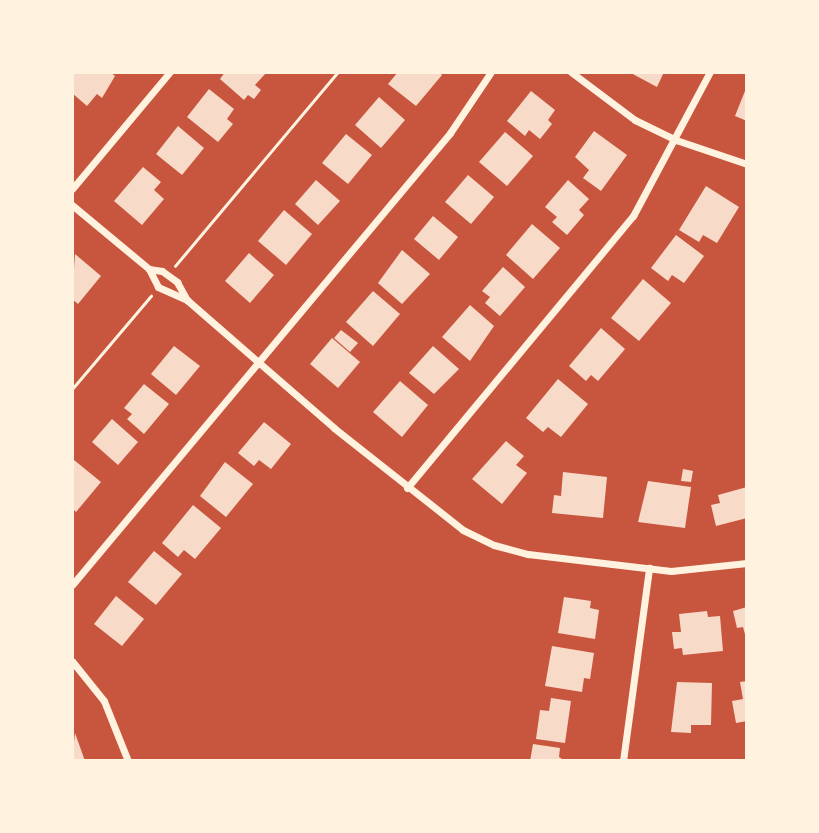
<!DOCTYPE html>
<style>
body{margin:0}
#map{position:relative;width:819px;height:833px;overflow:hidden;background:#c8553d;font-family:Literata,serif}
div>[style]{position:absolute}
.building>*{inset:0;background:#f7dbc8}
.path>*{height:2.5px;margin:-1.25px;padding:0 1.25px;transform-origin:1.25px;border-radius:1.25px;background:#fff3e0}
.minor>*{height:7px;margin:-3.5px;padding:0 3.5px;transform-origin:3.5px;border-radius:3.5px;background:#fff3e0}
span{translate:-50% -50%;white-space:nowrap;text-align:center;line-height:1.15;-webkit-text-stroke:7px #fff3e0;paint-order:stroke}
.frame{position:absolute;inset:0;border:74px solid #fff3e0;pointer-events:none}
</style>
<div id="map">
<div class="building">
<i style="clip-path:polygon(74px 72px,110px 72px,115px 76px,102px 98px,97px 94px,87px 106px,72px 93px)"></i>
<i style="clip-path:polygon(225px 72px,267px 72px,255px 85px,261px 90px,254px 99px,248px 95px,244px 100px,220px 79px)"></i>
<i style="clip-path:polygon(398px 72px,439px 72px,442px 75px,416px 106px,388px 84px)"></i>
<i style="clip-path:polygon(629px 72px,664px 72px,657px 87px)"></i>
<i style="clip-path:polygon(747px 86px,747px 121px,735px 116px)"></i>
<i style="clip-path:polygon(209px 89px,234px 109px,227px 119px,233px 124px,218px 142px,187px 117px)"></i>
<i style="clip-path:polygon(531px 91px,555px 110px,548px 120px,552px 124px,540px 139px,529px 130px,525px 136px,507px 121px)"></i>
<i style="clip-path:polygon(379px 97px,405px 120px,381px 148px,355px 125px)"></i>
<i style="clip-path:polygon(178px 126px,204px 148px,182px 175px,156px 154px)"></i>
<i style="clip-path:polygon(594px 131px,627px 155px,601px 191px,583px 178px,589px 170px,575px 157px)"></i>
<i style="clip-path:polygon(505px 132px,533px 156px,507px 186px,479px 162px)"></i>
<i style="clip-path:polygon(346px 134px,372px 155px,348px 184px,322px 163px)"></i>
<i style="clip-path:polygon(143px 167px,161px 182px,154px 190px,164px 199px,142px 225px,114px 201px)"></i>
<i style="clip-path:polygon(468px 175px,494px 197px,471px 224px,445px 202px)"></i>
<i style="clip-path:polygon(316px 180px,340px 201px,318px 225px,295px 204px)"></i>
<i style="clip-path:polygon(568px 180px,589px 199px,579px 210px,584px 215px,567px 235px,552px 222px,557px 217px,545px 207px)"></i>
<i style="clip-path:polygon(706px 186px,739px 207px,717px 243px,703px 235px,699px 242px,679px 230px)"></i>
<i style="clip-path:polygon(284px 210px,312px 234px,286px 265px,258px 241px)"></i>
<i style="clip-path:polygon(433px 216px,458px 237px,439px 260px,414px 239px)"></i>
<i style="clip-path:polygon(532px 224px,560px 248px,533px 279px,506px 255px)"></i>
<i style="clip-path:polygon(676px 235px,704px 256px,684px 283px,672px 275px,668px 281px,651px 268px)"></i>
<i style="clip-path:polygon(402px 250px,430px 274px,402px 304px,378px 283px)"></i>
<i style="clip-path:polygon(249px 253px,274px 275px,250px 303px,225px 281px)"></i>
<i style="clip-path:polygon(75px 254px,101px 276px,78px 304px,72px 299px)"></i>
<i style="clip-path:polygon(503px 267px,525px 287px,500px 316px,485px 303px,490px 297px,482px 291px)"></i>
<i style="clip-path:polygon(643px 279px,671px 303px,639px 341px,611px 318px)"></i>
<i style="clip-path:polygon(373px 291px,400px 314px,373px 346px,346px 322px)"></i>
<i style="clip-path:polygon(470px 305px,494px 326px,470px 361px,442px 337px)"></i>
<i style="clip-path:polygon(601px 328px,625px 349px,598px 381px,591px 375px,586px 381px,569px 366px)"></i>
<i style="clip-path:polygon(341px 330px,358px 343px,350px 352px,334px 338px)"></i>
<i style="clip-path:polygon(332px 338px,360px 362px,338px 388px,310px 364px)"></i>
<i style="clip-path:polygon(174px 346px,200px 366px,176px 395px,151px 374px)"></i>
<i style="clip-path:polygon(433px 346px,459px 369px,434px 394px,409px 373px)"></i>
<i style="clip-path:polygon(558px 379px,588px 404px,561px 437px,548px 427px,543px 432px,526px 418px)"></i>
<i style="clip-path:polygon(400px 381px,428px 405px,402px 437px,373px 412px)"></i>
<i style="clip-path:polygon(144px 384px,169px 404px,144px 434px,127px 419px,132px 414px,124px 408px)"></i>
<i style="clip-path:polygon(112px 419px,138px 442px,118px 465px,92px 442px)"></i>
<i style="clip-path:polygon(264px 422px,291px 444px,271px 469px,259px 460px,254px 466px,238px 453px)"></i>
<i style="clip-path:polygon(506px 441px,524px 456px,516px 465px,527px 473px,502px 504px,472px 479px)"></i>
<i style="clip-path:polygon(74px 460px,101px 482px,76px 512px,72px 508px)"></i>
<i style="clip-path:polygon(225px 462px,253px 484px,226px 517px,200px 496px)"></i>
<i style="clip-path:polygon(683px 469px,693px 471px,691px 482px,681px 481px)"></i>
<i style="clip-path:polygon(563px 472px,607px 477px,603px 518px,552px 513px,554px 495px,561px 496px)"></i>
<i style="clip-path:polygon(648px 481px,691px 487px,685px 528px,638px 522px)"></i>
<i style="clip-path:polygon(747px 487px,747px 518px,716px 526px,711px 505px,720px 503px,718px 495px)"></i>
<i style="clip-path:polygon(193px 505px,221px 528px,195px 559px,184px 550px,178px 557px,162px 543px)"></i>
<i style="clip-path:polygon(154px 551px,182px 574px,156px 605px,128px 582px)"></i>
<i style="clip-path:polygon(116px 596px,144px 619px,122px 646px,94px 624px)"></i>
<i style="clip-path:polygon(564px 597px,591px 601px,590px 608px,599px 610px,595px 639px,558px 633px)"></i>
<i style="clip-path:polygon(747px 607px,747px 638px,746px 638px,743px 627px,737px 628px,733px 611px)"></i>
<i style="clip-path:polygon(707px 611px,708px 617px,720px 616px,723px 651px,683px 655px,682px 648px,674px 649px,672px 632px,681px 632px,679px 614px)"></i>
<i style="clip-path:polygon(552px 646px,594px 653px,590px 679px,584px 678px,582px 692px,545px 686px)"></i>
<i style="clip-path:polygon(747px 681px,747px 721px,736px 723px,732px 701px,743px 699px,740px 682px)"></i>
<i style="clip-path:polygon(677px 682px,712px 683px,711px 725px,691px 725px,691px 733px,671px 732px)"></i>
<i style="clip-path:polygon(551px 698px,571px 701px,565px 743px,536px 739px,540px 710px,549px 711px)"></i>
<i style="clip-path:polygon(75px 733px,85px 761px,72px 761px)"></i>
<i style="clip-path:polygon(533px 744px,560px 748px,559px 757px,565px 761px,530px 761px)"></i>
</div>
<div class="path">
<i style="left:175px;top:266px;width:253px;rotate:-50deg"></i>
<i style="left:72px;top:389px;width:122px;rotate:-49.7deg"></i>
</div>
<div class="minor">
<i style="left:571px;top:72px;width:80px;rotate:36.9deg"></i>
<i style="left:635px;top:120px;width:46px;rotate:26deg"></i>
<i style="left:676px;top:140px;width:75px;rotate:18.7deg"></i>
<i style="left:72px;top:189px;width:153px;rotate:-50.1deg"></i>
<i style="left:72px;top:205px;width:100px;rotate:39.7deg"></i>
<i style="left:149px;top:269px;width:13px;rotate:9deg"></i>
<i style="left:162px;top:271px;width:19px;rotate:36deg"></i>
<i style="left:177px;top:282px;width:21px;rotate:61deg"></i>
<i style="left:187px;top:300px;width:195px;rotate:41deg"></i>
<i style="left:334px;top:428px;width:164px;rotate:38.3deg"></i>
<i style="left:463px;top:530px;width:34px;rotate:26deg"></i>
<i style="left:494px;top:545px;width:35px;rotate:15deg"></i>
<i style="left:528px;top:554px;width:144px;rotate:6.8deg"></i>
<i style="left:671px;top:571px;width:76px;rotate:-6deg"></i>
<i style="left:149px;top:269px;width:20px;rotate:63deg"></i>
<i style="left:158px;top:287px;width:32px;rotate:24deg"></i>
<i style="left:407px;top:488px;width:354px;rotate:-50.3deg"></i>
<i style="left:633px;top:216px;width:163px;rotate:-61.9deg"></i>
<i style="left:72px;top:585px;width:589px;rotate:-50.09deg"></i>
<i style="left:450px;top:133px;width:73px;rotate:-56.1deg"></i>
<i style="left:72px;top:661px;width:51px;rotate:51.3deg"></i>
<i style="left:104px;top:701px;width:65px;rotate:68.2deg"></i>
<i style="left:623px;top:761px;width:195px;rotate:-82.3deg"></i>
</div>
<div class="frame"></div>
</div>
